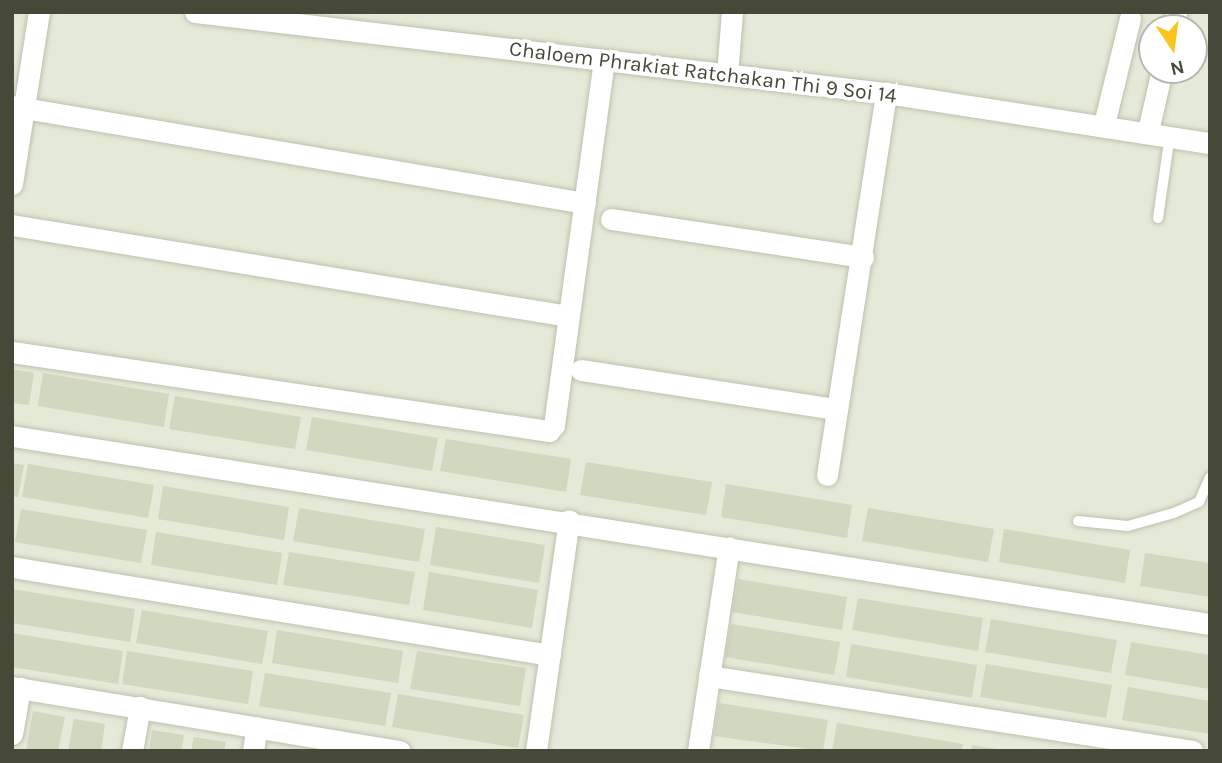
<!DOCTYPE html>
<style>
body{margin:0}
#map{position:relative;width:1222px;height:763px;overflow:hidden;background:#f2f5ea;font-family:Karla,sans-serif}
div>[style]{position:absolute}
.residential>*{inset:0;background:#e4e9d8}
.building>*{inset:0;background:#d2d7bf}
.roads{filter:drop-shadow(0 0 2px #bcc1ac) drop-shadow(0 0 2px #bcc1ac)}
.lane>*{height:10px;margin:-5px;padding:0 5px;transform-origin:5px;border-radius:5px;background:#fff}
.street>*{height:21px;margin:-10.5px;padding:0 10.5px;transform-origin:10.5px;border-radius:10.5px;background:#fff}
span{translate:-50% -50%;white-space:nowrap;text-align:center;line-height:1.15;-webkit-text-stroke:7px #fff;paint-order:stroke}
.street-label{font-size:21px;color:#464938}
.frame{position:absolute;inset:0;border:14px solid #464938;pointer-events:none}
.north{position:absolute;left:1138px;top:14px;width:70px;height:70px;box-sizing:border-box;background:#fff;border:2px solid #b5b6af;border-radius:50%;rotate:167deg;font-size:19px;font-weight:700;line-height:28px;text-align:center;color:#464938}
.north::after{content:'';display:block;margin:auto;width:24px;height:32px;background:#fbc31b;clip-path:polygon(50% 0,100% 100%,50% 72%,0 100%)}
</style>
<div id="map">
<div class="residential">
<i style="clip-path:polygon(evenodd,12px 12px,1210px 12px,1210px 751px,12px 751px,12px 12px,1152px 28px,1194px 28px,1194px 70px,1152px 70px,1152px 28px)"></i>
</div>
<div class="building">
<i style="clip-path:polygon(12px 369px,34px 373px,29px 405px,12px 403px)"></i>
<i style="clip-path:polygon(43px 373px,169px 394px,164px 427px,38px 406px)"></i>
<i style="clip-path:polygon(175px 396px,301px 417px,295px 449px,169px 429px)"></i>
<i style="clip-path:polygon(312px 417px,438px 438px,432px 471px,306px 450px)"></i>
<i style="clip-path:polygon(446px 439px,571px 459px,566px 492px,440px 471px)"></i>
<i style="clip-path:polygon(586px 462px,712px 482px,706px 515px,580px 495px)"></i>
<i style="clip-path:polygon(12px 463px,24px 465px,18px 497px,12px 496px)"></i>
<i style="clip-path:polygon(28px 464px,154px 485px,148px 518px,22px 497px)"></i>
<i style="clip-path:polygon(726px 484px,852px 505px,847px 538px,721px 517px)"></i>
<i style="clip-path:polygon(163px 486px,289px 507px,284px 540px,158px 519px)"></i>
<i style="clip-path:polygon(299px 508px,425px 529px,419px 562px,293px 541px)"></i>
<i style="clip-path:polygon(868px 508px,994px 529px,988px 562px,862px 541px)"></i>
<i style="clip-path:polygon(21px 509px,147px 530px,141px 563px,15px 542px)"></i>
<i style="clip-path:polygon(436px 527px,545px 545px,539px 583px,430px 565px)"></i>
<i style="clip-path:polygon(1004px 529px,1130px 550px,1125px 583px,999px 562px)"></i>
<i style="clip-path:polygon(156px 532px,282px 553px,277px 585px,151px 565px)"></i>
<i style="clip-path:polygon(289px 552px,415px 572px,409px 605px,283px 585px)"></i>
<i style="clip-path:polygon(1145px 553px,1210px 563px,1210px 597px,1140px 586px)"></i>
<i style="clip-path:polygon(429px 572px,538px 590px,532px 628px,423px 610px)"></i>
<i style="clip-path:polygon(738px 579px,847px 597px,842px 630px,732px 612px)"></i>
<i style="clip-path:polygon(12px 589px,135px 609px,130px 642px,12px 623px)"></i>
<i style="clip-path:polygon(858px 598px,983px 618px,978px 651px,852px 630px)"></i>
<i style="clip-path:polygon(142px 610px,268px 631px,262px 664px,136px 643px)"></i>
<i style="clip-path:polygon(991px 619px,1117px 640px,1111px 673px,985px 652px)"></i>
<i style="clip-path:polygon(731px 624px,840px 642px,834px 675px,725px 657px)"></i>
<i style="clip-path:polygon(277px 630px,403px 651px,398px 683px,272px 663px)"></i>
<i style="clip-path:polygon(12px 633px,123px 651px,118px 684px,12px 667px)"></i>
<i style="clip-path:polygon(1131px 642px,1210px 655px,1210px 689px,1125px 675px)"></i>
<i style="clip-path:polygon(851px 644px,977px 665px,972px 698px,846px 677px)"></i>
<i style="clip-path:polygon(127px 651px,253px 671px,248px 704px,122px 684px)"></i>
<i style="clip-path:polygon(417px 651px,526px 668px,520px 706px,410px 689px)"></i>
<i style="clip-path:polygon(986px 664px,1112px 685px,1106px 718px,980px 697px)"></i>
<i style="clip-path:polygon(265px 673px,391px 693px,385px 726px,259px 706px)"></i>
<i style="clip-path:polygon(1128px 687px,1210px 701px,1210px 734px,1122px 720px)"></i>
<i style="clip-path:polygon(398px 694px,524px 715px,518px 748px,392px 727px)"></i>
<i style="clip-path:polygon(719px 703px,828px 720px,823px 751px,714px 736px)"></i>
<i style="clip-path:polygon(33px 711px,65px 717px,58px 751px,26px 751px)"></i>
<i style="clip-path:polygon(74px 719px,105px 724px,101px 751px,68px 751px)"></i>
<i style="clip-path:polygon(837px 723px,963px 744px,961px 751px,832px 751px)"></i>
<i style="clip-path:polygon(152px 730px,184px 735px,181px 751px,149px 751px)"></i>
<i style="clip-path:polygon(194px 737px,226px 742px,224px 751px,191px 751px)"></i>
<i style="clip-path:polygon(972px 745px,997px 749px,997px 751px,971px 751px)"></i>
</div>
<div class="roads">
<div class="lane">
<i style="left:1158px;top:218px;width:84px;rotate:-81.8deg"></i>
<i style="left:1078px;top:521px;width:50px;rotate:5.7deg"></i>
<i style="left:1128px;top:526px;width:48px;rotate:-15.8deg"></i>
<i style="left:1174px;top:513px;width:27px;rotate:-24deg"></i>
<i style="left:1199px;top:502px;width:27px;rotate:-66deg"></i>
</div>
<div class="street">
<i style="left:195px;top:12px;width:696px;rotate:6.69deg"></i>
<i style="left:886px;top:93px;width:328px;rotate:8.8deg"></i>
<i style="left:1172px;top:28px;width:15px;rotate:-74deg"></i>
<i style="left:727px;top:75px;width:63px;rotate:-85.5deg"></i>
<i style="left:12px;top:106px;width:581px;rotate:9.61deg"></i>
<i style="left:1104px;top:124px;width:109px;rotate:-76.2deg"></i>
<i style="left:1148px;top:131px;width:63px;rotate:-77.1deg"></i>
<i style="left:12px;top:184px;width:174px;rotate:-81.1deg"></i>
<i style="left:611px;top:219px;width:255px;rotate:8.6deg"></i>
<i style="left:12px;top:225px;width:563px;rotate:9.3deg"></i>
<i style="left:12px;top:352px;width:543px;rotate:8.37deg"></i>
<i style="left:549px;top:431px;width:8px;rotate:-50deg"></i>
<i style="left:554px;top:425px;width:367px;rotate:-82.2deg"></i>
<i style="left:581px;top:370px;width:259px;rotate:8.7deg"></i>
<i style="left:12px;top:436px;width:1213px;rotate:8.92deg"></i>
<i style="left:827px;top:475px;width:387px;rotate:-81.2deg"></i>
<i style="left:12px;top:567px;width:545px;rotate:9.29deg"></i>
<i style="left:709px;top:676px;width:489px;rotate:8.8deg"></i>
<i style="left:12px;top:687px;width:393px;rotate:9.4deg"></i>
<i style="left:12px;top:734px;width:47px;rotate:-80.1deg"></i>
<i style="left:132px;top:751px;width:45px;rotate:-79.7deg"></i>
<i style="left:253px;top:751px;width:24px;rotate:-81deg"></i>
<i style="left:536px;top:751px;width:233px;rotate:-81.9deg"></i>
<i style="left:698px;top:751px;width:206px;rotate:-81.4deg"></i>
</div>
</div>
<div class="street-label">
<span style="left:703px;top:72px;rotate:7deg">Chaloem Phrakiat Ratchakan Thi 9 Soi 14</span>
</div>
<div class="frame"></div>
<div class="north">N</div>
</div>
